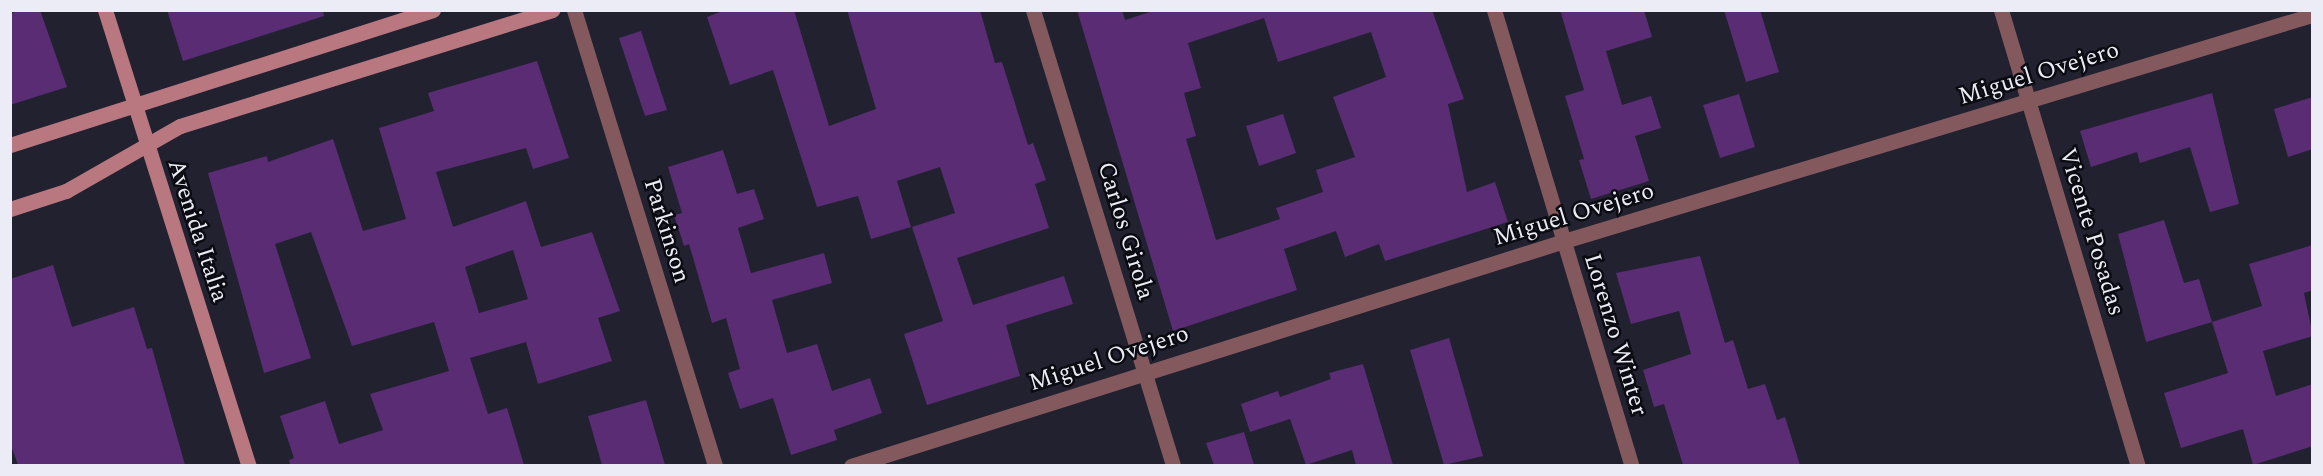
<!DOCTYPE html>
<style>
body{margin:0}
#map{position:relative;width:2323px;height:476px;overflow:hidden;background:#212130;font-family:Spectral,serif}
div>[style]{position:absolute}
.building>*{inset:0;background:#592c74}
.minor>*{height:15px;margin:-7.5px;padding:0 7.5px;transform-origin:7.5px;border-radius:7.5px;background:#83595d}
.secondary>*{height:15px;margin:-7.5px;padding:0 7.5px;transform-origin:7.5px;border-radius:7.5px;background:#b9777f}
span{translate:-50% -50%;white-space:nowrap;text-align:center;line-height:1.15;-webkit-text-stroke:5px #0b0b12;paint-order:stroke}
.street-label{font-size:24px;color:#ececf7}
.frame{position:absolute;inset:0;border:12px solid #ececf7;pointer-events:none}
</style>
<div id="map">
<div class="building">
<i style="clip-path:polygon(20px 10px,40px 10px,67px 87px,10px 105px,10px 14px)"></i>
<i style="clip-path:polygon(167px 10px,323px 10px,324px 16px,183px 61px)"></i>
<i style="clip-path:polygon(725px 10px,794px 10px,829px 126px,876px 109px,847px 10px,980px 10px,995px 63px,1002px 62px,1028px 145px,1033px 143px,1046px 180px,1035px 184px,1049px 228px,957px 258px,973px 305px,1064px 276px,1073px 304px,1006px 325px,1020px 376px,927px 405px,904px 334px,943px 321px,912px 227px,955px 213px,940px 167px,897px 181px,911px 227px,871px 239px,858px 196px,817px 207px,773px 70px,730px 85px,707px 17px)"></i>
<i style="clip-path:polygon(evenodd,1077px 10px,1122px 10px,1125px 20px,1156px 10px,1432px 10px,1464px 99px,1448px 104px,1467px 192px,1495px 182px,1508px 222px,1385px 261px,1379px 244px,1345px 257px,1336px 231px,1284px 249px,1297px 290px,1173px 331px,1077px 10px,1264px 18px,1278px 62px,1371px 32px,1386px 77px,1333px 97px,1355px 157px,1316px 170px,1323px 192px,1276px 208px,1280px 219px,1216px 240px,1186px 139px,1196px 136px,1184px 93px,1201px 88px,1188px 43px,1264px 18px)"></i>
<i style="clip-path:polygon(1560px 10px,1644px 10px,1652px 37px,1606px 51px,1622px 105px,1651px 96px,1661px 128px,1635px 136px,1649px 181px,1591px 199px,1579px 160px,1584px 159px,1565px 96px,1584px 90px)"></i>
<i style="clip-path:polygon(1724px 10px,1760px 10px,1779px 72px,1746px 82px)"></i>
<i style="clip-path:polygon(641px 31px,667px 110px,645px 116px,619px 38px)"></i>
<i style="clip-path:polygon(evenodd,537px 61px,569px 158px,533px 169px,526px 148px,436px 172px,453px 227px,526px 201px,541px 247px,592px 232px,620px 311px,598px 318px,612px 361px,538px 384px,526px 342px,470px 358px,488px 414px,507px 408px,524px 465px,290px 465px,289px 460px,294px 458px,280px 416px,325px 401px,339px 444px,383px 430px,370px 394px,449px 371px,434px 322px,352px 346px,311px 232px,275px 244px,311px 358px,264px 373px,208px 173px,267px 156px,268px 162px,333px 139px,363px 231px,406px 219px,379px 128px,434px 111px,428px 93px,537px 61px,513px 250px,528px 299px,479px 313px,465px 267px,513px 250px)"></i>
<i style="clip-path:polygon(2212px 93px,2239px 204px,2210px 212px,2190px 147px,2140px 163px,2137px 152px,2091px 167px,2080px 131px)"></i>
<i style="clip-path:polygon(1739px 94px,1755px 147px,1720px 158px,1703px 105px)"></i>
<i style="clip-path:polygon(2313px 97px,2313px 149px,2288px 157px,2274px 109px)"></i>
<i style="clip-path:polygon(1283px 114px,1296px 153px,1259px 166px,1246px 126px)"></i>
<i style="clip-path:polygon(723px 150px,737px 194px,754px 189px,764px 219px,738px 228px,751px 273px,824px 253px,832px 283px,772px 300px,787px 353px,817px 344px,832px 391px,870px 378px,882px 413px,834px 430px,837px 440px,791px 455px,773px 398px,740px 409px,728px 373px,740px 369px,726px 318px,712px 323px,689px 244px,684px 246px,674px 215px,682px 213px,668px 167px)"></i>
<i style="clip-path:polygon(2164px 220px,2184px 283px,2199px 279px,2212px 322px,2146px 342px,2118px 234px)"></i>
<i style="clip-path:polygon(2313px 245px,2313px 290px,2304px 293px,2313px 336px,2263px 351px,2276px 396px,2313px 384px,2313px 446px,2253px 465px,2243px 429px,2181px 448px,2164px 393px,2228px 373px,2212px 322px,2262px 306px,2249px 264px)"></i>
<i style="clip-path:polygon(1700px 256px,1725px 343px,1733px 340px,1748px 389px,1765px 384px,1777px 420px,1785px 417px,1800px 465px,1683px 465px,1664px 404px,1654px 407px,1643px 370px,1691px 354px,1679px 311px,1631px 324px,1616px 273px)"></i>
<i style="clip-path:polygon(53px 265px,72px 327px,134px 307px,147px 349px,152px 348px,185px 465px,18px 465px,10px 443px,10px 279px)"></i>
<i style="clip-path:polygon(1449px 338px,1483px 456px,1444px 465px,1410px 350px)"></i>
<i style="clip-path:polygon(1363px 364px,1393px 465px,1356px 465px,1352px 450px,1306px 465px,1290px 419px,1250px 432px,1241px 404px,1278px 391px,1280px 397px,1331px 379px,1329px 373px)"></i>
<i style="clip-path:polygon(646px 400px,665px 465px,602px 465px,588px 416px)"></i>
<i style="clip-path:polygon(1244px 432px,1254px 465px,1214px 465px,1206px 443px)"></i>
</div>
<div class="minor">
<i style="left:574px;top:10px;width:477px;rotate:72.8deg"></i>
<i style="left:1033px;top:10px;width:477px;rotate:72.9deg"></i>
<i style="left:1494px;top:10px;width:476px;rotate:73.2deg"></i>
<i style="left:2001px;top:10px;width:476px;rotate:73.3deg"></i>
<i style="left:851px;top:466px;width:748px;rotate:-17.51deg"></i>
<i style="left:1564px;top:241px;width:781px;rotate:-16.81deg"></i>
</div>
<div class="secondary">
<i style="left:105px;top:10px;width:478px;rotate:72.5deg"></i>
<i style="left:10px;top:145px;width:444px;rotate:-17.7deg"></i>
<i style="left:10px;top:209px;width:59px;rotate:-17.8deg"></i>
<i style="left:66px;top:191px;width:131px;rotate:-29.7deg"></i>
<i style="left:180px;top:126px;width:390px;rotate:-17.3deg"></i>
</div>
<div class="street-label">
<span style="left:2039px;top:74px;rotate:-17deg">Miguel Ovejero</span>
<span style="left:1574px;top:215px;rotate:-17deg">Miguel Ovejero</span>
<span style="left:197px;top:231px;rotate:72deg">Avenida Italia</span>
<span style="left:666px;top:231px;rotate:73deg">Parkinson</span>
<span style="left:1125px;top:231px;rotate:73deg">Carlos Girola</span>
<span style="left:2091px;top:232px;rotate:73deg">Vicente Posadas</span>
<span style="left:1615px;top:335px;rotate:73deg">Lorenzo Winter</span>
<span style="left:1109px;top:359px;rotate:-18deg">Miguel Ovejero</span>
</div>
<div class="frame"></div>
</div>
